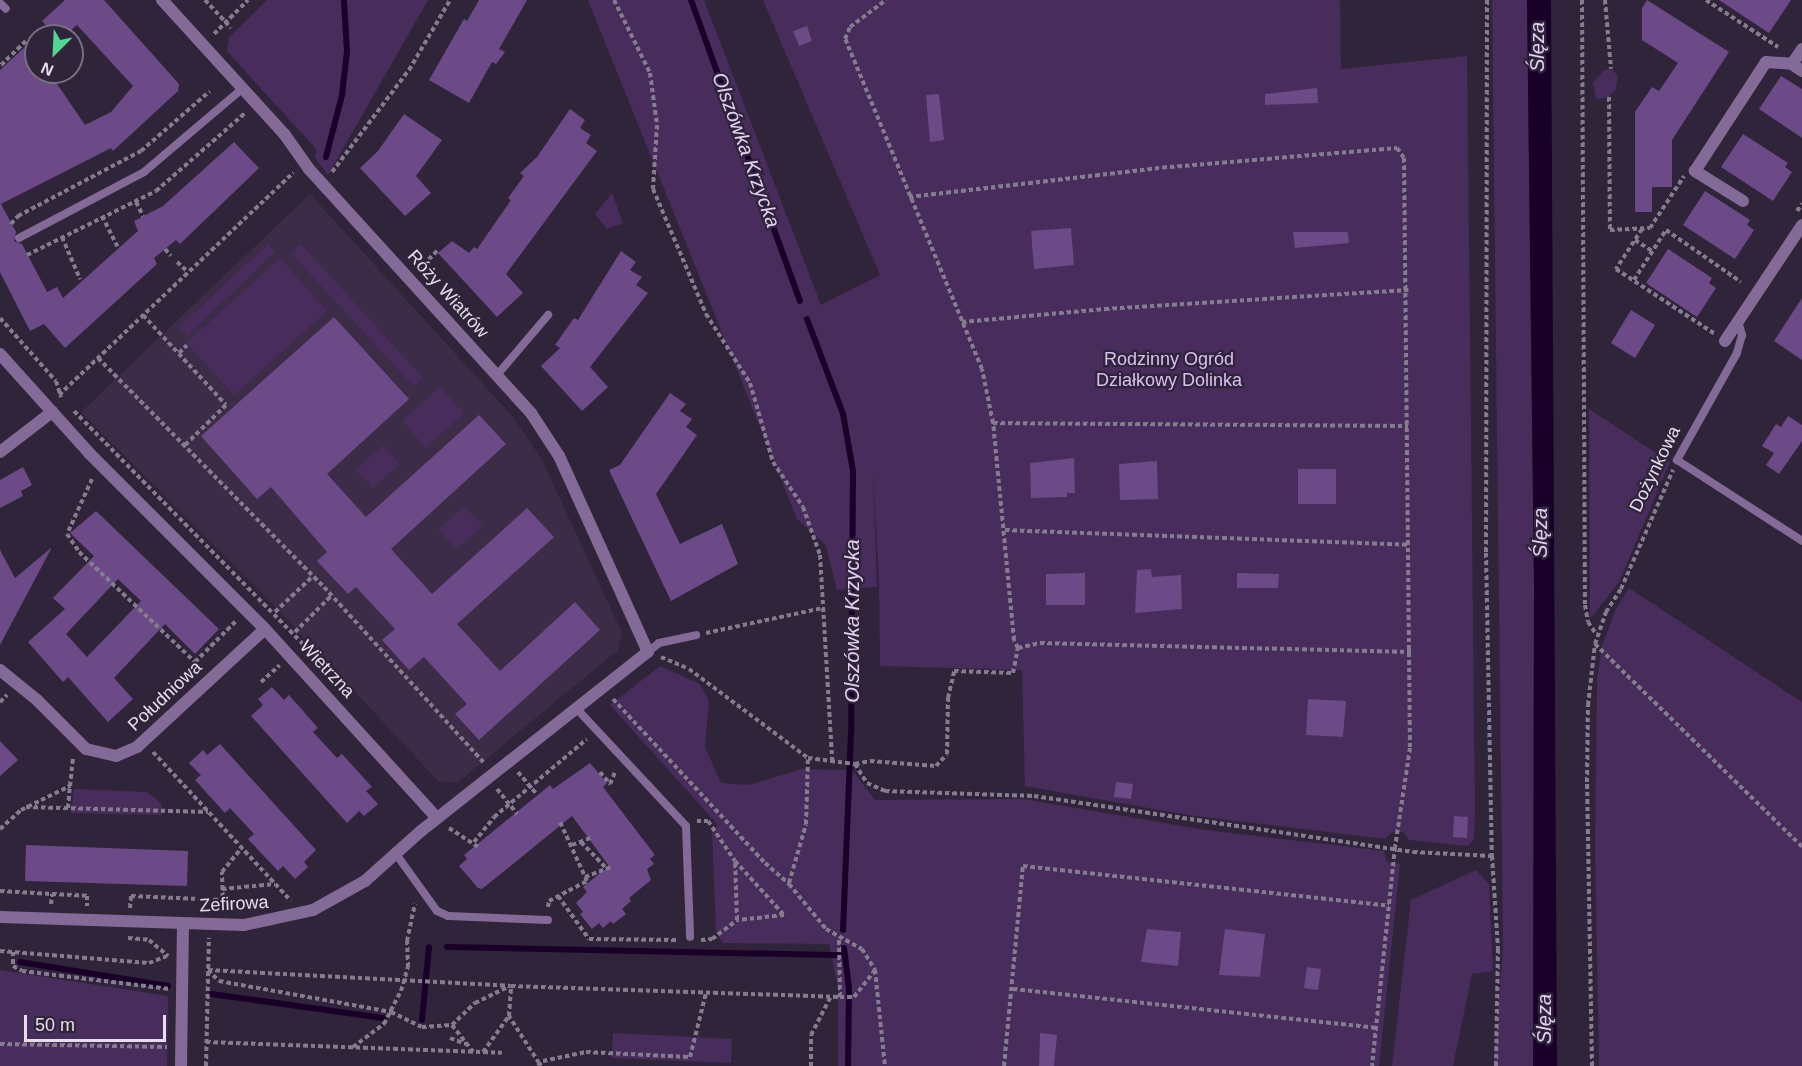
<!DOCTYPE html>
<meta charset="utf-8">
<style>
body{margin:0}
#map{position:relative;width:1802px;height:1066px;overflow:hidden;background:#30243a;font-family:Arial,sans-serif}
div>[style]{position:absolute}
.built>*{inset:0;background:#3c2c48}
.green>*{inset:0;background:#482c5c}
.water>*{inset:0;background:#190029}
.stream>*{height:6px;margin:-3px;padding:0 3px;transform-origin:3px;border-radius:3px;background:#190029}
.building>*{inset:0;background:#6c4987}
.path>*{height:4px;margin-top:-2px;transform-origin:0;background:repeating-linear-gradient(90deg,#867c8f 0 4.5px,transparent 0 7.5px)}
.lane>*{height:8px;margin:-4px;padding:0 4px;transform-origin:4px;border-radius:4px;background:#836a97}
.street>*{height:12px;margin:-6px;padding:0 6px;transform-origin:6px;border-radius:6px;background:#836a97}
span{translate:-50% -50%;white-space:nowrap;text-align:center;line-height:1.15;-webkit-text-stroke:4.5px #30243a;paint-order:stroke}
.street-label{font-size:18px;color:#e6deed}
.park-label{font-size:18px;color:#dcbef5}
.water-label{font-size:20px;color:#e5d1f6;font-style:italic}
.north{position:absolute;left:24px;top:24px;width:60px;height:60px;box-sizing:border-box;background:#30243a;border:2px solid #796e82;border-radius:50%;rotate:204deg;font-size:16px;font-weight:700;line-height:24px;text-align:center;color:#e6deed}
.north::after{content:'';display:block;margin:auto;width:21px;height:27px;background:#53d396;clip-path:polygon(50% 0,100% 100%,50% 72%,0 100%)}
.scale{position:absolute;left:24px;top:1015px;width:142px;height:27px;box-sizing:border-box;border:3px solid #e6deed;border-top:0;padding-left:8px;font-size:18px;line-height:21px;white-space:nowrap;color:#e6deed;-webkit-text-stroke:4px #30243a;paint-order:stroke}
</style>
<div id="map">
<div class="built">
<i style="clip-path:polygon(310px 194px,513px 417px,542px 460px,622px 633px,618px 650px,457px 783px,438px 781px,273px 604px,81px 412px)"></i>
</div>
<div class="green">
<i style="clip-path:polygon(267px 0,428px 0,328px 175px,314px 157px,317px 150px,227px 51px,229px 37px)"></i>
<i style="clip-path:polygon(588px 0,704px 0,821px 305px,880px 275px,763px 0,1340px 0,1341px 69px,1467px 56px,1475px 810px,1474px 839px,1468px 846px,1409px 840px,1404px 832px,1392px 832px,1385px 839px,1188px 815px,1025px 786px,1022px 670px,880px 666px,879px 583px,873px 470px,877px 587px,837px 590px,826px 545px,797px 519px)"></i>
<i style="clip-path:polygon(1492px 0,1527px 0,1534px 585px,1533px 1066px,1494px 1066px,1503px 948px)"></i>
<i style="clip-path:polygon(1611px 69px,1618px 76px,1616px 89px,1609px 97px,1596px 99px,1593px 83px,1604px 70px)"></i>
<i style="clip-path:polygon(612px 193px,623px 223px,607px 229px,595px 214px)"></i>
<i style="clip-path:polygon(268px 244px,275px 252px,187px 336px,179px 327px)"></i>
<i style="clip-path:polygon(301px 244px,423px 378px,413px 386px,291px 253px)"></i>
<i style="clip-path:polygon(280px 258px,327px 311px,234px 395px,186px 343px)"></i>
<i style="clip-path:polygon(440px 387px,464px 413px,426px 448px,402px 421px)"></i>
<i style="clip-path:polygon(1589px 409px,1670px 462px,1619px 582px,1590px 619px)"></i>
<i style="clip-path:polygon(383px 445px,400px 464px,373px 488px,356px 470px)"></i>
<i style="clip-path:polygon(464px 506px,483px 526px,457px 549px,438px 530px)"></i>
<i style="clip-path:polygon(1629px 588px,1802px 702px,1802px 1066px,1599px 1066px,1595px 849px,1597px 679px,1602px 646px,1616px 609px)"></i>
<i style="clip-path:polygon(660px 666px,700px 684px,709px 701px,705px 747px,721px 783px,749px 785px,802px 769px,852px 770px,875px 800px,1023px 799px,1206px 830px,1384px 851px,1387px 862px,1400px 864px,1379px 1066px,838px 1066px,838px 987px,829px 944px,723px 943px,716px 933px,712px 830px,718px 825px,610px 705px)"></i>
<i style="clip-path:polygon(74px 789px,147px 792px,161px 803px,162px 815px,71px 813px)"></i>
<i style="clip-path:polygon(1476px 870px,1489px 884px,1493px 971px,1472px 974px,1453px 1066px,1392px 1066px,1411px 900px)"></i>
<i style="clip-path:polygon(0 970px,168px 996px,167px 1066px,0 1066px)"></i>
<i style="clip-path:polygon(613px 1033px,732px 1039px,731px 1063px,612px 1058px)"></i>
</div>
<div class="water">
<i style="clip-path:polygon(1527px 0,1551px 0,1557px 1066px,1533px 1066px,1534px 585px)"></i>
</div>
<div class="stream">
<i style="left:691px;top:0;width:320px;rotate:70.1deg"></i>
<i style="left:326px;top:157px;width:64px;rotate:-75.5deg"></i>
<i style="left:342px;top:95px;width:44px;rotate:-83.5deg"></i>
<i style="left:347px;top:51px;width:51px;rotate:-93.4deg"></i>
<i style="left:807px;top:319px;width:102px;rotate:69.2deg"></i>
<i style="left:843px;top:414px;width:58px;rotate:80deg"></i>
<i style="left:853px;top:471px;width:261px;rotate:90.4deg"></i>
<i style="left:851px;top:732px;width:198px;rotate:92.3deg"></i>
<i style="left:447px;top:947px;width:397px;rotate:1.2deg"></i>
<i style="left:844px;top:948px;width:40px;rotate:82.9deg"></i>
<i style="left:849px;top:988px;width:78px;rotate:90.7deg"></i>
<i style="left:20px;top:962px;width:150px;rotate:9.2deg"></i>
<i style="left:212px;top:994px;width:172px;rotate:8deg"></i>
<i style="left:422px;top:1020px;width:73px;rotate:-84.5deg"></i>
</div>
<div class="building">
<i style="clip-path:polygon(65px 0,104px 0,179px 84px,178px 91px,113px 151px,111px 148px,1px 204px,16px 232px,14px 241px,22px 244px,47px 292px,57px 287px,63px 298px,138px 231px,134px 221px,163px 206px,234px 142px,259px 168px,180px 244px,176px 240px,154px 258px,157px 264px,65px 348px,44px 324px,30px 331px,0 272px,0 70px,25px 47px,36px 59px,36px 72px,49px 72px,85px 125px,111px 112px,133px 86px,77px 25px,64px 36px,56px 36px,42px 21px)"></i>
<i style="clip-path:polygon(479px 0,527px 0,499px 49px,505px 52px,496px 64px,492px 62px,469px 103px,429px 80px,464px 19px,467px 21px)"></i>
<i style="clip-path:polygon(1647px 0,1729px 52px,1672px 140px,1672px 187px,1652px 187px,1652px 212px,1635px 212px,1635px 112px,1652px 87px,1659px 91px,1678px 63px,1642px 40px,1642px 8px)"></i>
<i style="clip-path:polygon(1719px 0,1791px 0,1769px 33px)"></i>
<i style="clip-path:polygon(807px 26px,812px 41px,799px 46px,793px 31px)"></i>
<i style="clip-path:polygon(1781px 76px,1802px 89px,1802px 138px,1759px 109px)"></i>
<i style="clip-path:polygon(1317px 88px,1318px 103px,1265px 105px,1265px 94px)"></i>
<i style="clip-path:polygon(939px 94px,944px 140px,930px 142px,926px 95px)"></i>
<i style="clip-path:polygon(570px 109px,585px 120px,580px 128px,591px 135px,586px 143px,597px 151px,506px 274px,523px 293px,497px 317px,438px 253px,452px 241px,469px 253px,474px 247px,477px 249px,511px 200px,508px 198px,524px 176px,520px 173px,537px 157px)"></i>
<i style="clip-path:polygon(404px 114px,442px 140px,416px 176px,431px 193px,405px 216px,360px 168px,378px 151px)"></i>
<i style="clip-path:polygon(1743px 134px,1788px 163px,1785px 167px,1792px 172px,1773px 201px,1721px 167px)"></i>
<i style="clip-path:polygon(1705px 191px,1750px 220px,1747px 225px,1754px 230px,1735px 259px,1683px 225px)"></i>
<i style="clip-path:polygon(1071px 228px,1074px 265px,1034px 269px,1031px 231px)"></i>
<i style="clip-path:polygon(1293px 232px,1348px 232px,1349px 243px,1295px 248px)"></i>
<i style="clip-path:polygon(1668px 249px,1712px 278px,1709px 283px,1716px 288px,1697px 317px,1646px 283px)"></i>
<i style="clip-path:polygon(621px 251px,636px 262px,630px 270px,642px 277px,636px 285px,648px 293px,590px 367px,608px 387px,582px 411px,541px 366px,560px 348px,555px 345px,574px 318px,578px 320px)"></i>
<i style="clip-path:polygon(1802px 298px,1802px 360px,1774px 341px)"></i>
<i style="clip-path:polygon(1631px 310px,1655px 325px,1635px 358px,1611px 343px)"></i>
<i style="clip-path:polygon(334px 317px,409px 399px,327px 474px,366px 517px,479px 415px,506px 444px,391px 549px,432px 594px,527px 508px,554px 537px,457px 624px,500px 671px,575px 602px,600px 630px,479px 740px,455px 714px,467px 704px,424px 657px,409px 670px,382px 640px,395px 629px,356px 587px,348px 594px,317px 561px,327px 552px,271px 487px,257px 499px,201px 436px)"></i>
<i style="clip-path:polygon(670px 393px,686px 404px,680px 411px,692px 419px,686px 427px,697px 435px,656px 494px,680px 544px,722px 524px,738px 564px,671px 601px,609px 470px,620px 465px)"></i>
<i style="clip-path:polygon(1788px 416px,1802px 425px,1802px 441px,1779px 474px,1766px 465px,1774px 453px,1762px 446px,1776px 424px,1781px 427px)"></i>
<i style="clip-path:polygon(1074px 458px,1075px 493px,1067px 493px,1067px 497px,1031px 498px,1030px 463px)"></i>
<i style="clip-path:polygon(1157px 461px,1158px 499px,1120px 500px,1119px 464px)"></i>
<i style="clip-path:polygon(23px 467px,32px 485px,21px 491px,23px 496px,0 508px,0 480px)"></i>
<i style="clip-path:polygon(1298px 469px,1336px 469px,1336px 504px,1298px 504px)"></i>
<i style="clip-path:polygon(evenodd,96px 511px,219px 629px,195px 654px,165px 624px,114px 678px,133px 699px,108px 722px,68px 677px,63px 682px,28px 642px,65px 609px,53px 598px,94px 556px,70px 533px,96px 511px,118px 579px,141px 601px,87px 657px,66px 634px,118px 579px)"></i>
<i style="clip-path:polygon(51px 548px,51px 549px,0 645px,0 550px,15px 578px)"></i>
<i style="clip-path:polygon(1151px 569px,1152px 577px,1181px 575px,1182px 609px,1135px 613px,1137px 570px)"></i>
<i style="clip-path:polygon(1085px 573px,1085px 605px,1046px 605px,1046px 574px)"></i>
<i style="clip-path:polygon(1237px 573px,1279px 574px,1278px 588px,1237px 588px)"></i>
<i style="clip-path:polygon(272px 687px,284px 700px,289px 695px,318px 728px,313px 732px,337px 758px,342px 754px,372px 787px,366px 791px,378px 804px,364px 816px,359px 811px,347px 823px,251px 716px,263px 705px,258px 699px)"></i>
<i style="clip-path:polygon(1308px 699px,1346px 701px,1343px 737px,1306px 735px)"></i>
<i style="clip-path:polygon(0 741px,18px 760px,0 776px)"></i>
<i style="clip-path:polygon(220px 744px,316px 850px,304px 862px,308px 867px,295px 879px,283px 866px,278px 871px,248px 839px,254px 834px,230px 808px,225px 813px,195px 780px,201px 775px,189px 763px,203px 750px,207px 755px)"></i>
<i style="clip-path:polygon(590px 763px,607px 783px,603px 787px,655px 855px,650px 859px,654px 864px,647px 869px,651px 880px,629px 898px,631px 901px,622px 909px,626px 914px,613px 924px,611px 921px,603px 928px,599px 923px,592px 929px,580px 914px,583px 912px,576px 903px,587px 892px,583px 887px,609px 866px,572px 816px,482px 889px,478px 888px,459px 866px,467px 859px,464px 855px,550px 785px,553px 789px)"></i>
<i style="clip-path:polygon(1116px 782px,1133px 784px,1131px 799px,1114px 797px)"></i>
<i style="clip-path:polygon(1454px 816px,1468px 817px,1467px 838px,1453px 837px)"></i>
<i style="clip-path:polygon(26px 845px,188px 851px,187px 886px,25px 881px)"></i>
<i style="clip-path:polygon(1147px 929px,1181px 932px,1178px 966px,1141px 962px)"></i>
<i style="clip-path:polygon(1225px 929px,1265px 934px,1260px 977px,1219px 975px)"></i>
<i style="clip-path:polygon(1307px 967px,1321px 969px,1318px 990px,1304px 988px)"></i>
<i style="clip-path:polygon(1040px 1033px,1057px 1035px,1054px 1066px,1039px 1066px)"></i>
</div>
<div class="path">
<i style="left:205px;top:0;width:38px;rotate:47deg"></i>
<i style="left:614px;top:0;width:81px;rotate:63.7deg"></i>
<i style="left:650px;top:73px;width:52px;rotate:82.3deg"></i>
<i style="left:657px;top:125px;width:64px;rotate:93.6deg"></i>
<i style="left:653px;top:189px;width:136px;rotate:67deg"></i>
<i style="left:706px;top:314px;width:82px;rotate:57.5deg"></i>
<i style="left:750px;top:383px;width:82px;rotate:73.8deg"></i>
<i style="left:773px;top:462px;width:54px;rotate:56.3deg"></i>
<i style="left:803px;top:507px;width:51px;rotate:70.5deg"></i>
<i style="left:820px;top:555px;width:205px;rotate:86.6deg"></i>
<i style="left:1487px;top:0;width:553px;rotate:90.1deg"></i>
<i style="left:1486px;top:553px;width:303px;rotate:88.9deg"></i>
<i style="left:1492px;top:856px;width:93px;rotate:86.3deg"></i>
<i style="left:1498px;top:949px;width:117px;rotate:91deg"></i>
<i style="left:1582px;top:0;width:605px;rotate:89.72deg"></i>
<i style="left:1585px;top:605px;width:17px;rotate:80deg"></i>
<i style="left:1588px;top:622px;width:14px;rotate:56deg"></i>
<i style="left:1605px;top:0;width:69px;rotate:85deg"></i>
<i style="left:1706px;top:0;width:86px;rotate:33.1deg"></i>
<i style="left:214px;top:34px;width:48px;rotate:-45deg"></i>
<i style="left:1px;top:65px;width:37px;rotate:-44deg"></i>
<i style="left:1609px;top:97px;width:133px;rotate:89.6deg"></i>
<i style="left:1610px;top:230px;width:40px;rotate:-2.9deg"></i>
<i style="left:1650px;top:228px;width:62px;rotate:-56.8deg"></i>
<i style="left:332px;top:172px;width:128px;rotate:-53deg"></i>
<i style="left:409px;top:70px;width:81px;rotate:-59.6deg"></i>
<i style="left:909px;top:197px;width:263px;rotate:-6.6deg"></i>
<i style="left:1170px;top:167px;width:228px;rotate:-4.8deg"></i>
<i style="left:1397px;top:148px;width:12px;rotate:55deg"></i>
<i style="left:1404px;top:158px;width:590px;rotate:89.42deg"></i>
<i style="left:1410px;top:748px;width:100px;rotate:98.6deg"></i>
<i style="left:1395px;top:847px;width:220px;rotate:96deg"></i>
<i style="left:136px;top:202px;width:16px;rotate:63deg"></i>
<i style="left:1797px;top:211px;width:9px;rotate:-54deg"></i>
<i style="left:102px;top:216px;width:34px;rotate:63deg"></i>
<i style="left:11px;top:224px;width:11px;rotate:-49deg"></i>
<i style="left:18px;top:216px;width:139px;rotate:-27.9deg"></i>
<i style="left:141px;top:151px;width:91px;rotate:-41deg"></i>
<i style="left:1642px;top:229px;width:48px;rotate:123deg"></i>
<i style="left:1616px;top:269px;width:118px;rotate:33.3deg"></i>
<i style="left:62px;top:237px;width:46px;rotate:66.8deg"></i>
<i style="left:1635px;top:240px;width:20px;rotate:33deg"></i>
<i style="left:165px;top:249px;width:9px;rotate:49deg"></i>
<i style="left:27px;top:255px;width:144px;rotate:-26.4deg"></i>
<i style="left:156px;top:191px;width:118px;rotate:-41.2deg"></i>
<i style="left:177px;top:262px;width:15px;rotate:42deg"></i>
<i style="left:418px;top:270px;width:27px;rotate:-45deg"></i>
<i style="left:1634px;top:280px;width:59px;rotate:-57.4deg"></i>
<i style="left:1666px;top:230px;width:91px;rotate:34.7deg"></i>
<i style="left:143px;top:315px;width:122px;rotate:47.3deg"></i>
<i style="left:226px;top:405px;width:59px;rotate:135.7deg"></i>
<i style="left:0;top:318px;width:84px;rotate:48.4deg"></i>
<i style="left:56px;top:381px;width:17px;rotate:73deg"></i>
<i style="left:962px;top:322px;width:144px;rotate:-5.2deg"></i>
<i style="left:1105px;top:309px;width:304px;rotate:-3.6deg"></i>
<i style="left:179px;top:353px;width:11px;rotate:-45deg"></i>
<i style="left:98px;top:358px;width:322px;rotate:45.4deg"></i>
<i style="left:324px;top:587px;width:238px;rotate:47.7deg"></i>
<i style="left:59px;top:395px;width:323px;rotate:-43.5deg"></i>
<i style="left:74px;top:411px;width:352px;rotate:45.5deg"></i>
<i style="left:993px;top:423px;width:415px;rotate:0.4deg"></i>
<i style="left:92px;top:479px;width:60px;rotate:114.4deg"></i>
<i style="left:67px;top:534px;width:22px;rotate:56deg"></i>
<i style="left:79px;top:552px;width:160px;rotate:43.5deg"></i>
<i style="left:195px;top:662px;width:58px;rotate:-45deg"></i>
<i style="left:1005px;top:530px;width:405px;rotate:2.1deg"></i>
<i style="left:275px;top:612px;width:52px;rotate:-43.5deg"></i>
<i style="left:295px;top:632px;width:51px;rotate:-45deg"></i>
<i style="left:706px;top:633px;width:120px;rotate:-12.1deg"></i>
<i style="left:1595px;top:644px;width:290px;rotate:44.4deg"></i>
<i style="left:1018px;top:648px;width:23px;rotate:-13deg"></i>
<i style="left:1040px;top:643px;width:371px;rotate:1.4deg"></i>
<i style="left:661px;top:657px;width:30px;rotate:23deg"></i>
<i style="left:689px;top:669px;width:149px;rotate:36.8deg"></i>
<i style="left:808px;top:758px;width:47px;rotate:7.3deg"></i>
<i style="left:855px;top:764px;width:22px;rotate:58deg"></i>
<i style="left:867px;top:783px;width:20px;rotate:24deg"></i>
<i style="left:885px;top:791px;width:149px;rotate:1.9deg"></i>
<i style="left:1034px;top:796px;width:383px;rotate:8.4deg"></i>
<i style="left:1413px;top:852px;width:79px;rotate:2.9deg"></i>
<i style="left:261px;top:682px;width:25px;rotate:-42deg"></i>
<i style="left:613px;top:699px;width:224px;rotate:47.2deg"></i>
<i style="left:765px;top:863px;width:32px;rotate:41deg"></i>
<i style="left:789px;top:884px;width:58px;rotate:50.6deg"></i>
<i style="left:826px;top:929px;width:41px;rotate:29.1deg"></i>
<i style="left:862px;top:949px;width:25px;rotate:58deg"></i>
<i style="left:875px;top:970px;width:97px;rotate:84.1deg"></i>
<i style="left:0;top:702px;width:10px;rotate:-45deg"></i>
<i style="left:153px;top:752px;width:203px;rotate:47.2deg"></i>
<i style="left:855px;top:764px;width:15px;rotate:-11deg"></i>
<i style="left:870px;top:761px;width:66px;rotate:4.3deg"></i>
<i style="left:936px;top:766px;width:16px;rotate:-47deg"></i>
<i style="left:947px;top:754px;width:56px;rotate:-89deg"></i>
<i style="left:948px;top:698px;width:28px;rotate:-77deg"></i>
<i style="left:954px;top:671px;width:59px;rotate:1.9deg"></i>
<i style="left:1013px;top:673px;width:25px;rotate:-79deg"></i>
<i style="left:1018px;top:648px;width:9px;rotate:-117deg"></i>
<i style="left:1014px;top:640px;width:218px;rotate:-95.5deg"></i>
<i style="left:993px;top:423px;width:55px;rotate:-101.5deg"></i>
<i style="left:982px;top:369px;width:357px;rotate:-112.5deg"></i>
<i style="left:845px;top:39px;width:13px;rotate:-67deg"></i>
<i style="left:850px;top:27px;width:45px;rotate:-36.9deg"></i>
<i style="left:518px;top:772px;width:30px;rotate:50deg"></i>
<i style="left:600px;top:772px;width:16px;rotate:50deg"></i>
<i style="left:610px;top:784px;width:15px;rotate:-67deg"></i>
<i style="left:497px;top:789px;width:32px;rotate:51deg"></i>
<i style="left:26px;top:807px;width:182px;rotate:1.6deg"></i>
<i style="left:68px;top:808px;width:22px;rotate:-85deg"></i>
<i style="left:697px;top:821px;width:11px"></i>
<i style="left:708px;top:821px;width:48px;rotate:56deg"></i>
<i style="left:735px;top:861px;width:73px;rotate:47.8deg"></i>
<i style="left:784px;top:915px;width:47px;rotate:173.9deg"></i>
<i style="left:449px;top:828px;width:35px;rotate:33deg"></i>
<i style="left:0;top:829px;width:28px;rotate:-42deg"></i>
<i style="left:21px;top:810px;width:55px;rotate:-26.1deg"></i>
<i style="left:70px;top:786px;width:28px;rotate:-84deg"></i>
<i style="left:474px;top:842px;width:32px;rotate:-51deg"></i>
<i style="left:494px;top:817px;width:121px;rotate:-40deg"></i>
<i style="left:581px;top:842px;width:37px;rotate:46deg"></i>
<i style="left:572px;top:845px;width:22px;rotate:-21deg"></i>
<i style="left:585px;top:877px;width:28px;rotate:-21deg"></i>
<i style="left:789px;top:883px;width:61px;rotate:-73.9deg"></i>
<i style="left:806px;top:824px;width:66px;rotate:-88.3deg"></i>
<i style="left:222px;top:889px;width:53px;rotate:-5.4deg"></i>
<i style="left:0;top:891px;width:52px;rotate:3.3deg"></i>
<i style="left:558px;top:896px;width:53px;rotate:54.2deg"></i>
<i style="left:589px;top:939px;width:90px;rotate:0.6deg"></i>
<i style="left:51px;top:904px;width:10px;rotate:-84deg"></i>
<i style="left:52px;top:894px;width:35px;rotate:3deg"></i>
<i style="left:87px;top:896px;width:10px;rotate:90deg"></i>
<i style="left:548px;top:907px;width:6px;rotate:-81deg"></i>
<i style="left:549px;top:901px;width:43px;rotate:-27.8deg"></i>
<i style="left:587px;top:881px;width:65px;rotate:-114.6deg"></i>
<i style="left:130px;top:908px;width:12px;rotate:-85deg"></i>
<i style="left:131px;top:896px;width:91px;rotate:2.5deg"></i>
<i style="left:223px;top:912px;width:40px;rotate:-91.4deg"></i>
<i style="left:222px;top:872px;width:32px;rotate:-51deg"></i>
<i style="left:128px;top:938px;width:21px;rotate:5deg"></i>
<i style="left:149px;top:940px;width:25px;rotate:40deg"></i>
<i style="left:701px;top:940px;width:11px;rotate:-5deg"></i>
<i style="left:712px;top:939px;width:31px;rotate:-37deg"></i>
<i style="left:737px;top:920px;width:59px;rotate:-91.9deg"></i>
<i style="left:0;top:951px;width:149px;rotate:4.6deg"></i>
<i style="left:149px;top:963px;width:19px;rotate:-21deg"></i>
<i style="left:13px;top:952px;width:14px;rotate:90deg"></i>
<i style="left:13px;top:966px;width:10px;rotate:29deg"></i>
<i style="left:22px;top:971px;width:149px;rotate:6.9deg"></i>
<i style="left:208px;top:970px;width:303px;rotate:3deg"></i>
<i style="left:208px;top:970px;width:16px;rotate:45deg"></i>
<i style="left:219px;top:981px;width:175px;rotate:10.2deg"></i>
<i style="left:391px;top:1012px;width:34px;rotate:26deg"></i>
<i style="left:422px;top:1027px;width:30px;rotate:-4deg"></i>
<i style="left:452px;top:1025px;width:34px;rotate:52deg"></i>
<i style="left:1013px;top:989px;width:365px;rotate:6.1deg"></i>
<i style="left:840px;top:997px;width:14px"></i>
<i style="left:854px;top:997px;width:33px;rotate:-52deg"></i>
<i style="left:452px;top:1025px;width:32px;rotate:-44deg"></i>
<i style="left:475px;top:1003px;width:39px;rotate:-26deg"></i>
<i style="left:450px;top:1038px;width:17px;rotate:21deg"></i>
<i style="left:206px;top:1042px;width:296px;rotate:2.1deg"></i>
<i style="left:0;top:1044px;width:167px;rotate:1deg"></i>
<i style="left:353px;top:1047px;width:39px;rotate:-37deg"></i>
<i style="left:384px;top:1024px;width:37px;rotate:-63deg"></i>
<i style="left:401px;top:991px;width:25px;rotate:-74deg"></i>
<i style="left:408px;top:967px;width:26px;rotate:-92deg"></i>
<i style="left:407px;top:941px;width:38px;rotate:-78deg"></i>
<i style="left:483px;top:1052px;width:44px;rotate:-54.2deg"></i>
<i style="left:539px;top:1063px;width:56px;rotate:-122.6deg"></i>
<i style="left:509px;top:1016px;width:30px;rotate:-86deg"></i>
<i style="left:511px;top:986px;width:329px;rotate:1.9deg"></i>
<i style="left:840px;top:997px;width:60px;rotate:-91deg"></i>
<i style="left:206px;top:1066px;width:128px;rotate:-88.7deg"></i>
<i style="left:538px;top:1066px;width:7px;rotate:-45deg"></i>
<i style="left:543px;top:1061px;width:44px;rotate:-11.8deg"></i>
<i style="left:586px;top:1052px;width:104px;rotate:2.8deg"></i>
<i style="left:690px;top:1057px;width:66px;rotate:-76deg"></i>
<i style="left:811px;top:1066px;width:31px;rotate:-90deg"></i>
<i style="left:811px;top:1035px;width:42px;rotate:-62.8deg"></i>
<i style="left:1004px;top:1066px;width:201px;rotate:-84.6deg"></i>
<i style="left:1023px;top:866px;width:368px;rotate:6.2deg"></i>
<i style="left:1592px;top:1066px;width:284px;rotate:-91deg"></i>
<i style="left:1587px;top:782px;width:77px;rotate:-89.3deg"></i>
<i style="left:1588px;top:705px;width:61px;rotate:-83.5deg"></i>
<i style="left:1595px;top:644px;width:34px;rotate:-71deg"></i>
<i style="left:1606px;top:612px;width:27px;rotate:-57deg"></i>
<i style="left:1621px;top:589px;width:130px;rotate:-66.4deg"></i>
</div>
<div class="lane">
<i style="left:0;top:3px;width:8px;rotate:45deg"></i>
<i style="left:19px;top:238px;width:141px;rotate:-27.8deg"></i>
<i style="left:144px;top:172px;width:128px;rotate:-40.3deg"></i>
<i style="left:1738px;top:321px;width:15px;rotate:74deg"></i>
<i style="left:1742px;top:335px;width:19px;rotate:106deg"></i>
<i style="left:1737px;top:353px;width:123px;rotate:119.3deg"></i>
<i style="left:1677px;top:460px;width:149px;rotate:32.9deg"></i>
<i style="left:497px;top:375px;width:79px;rotate:-49.6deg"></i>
<i style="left:648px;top:652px;width:14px;rotate:-39deg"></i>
<i style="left:659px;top:643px;width:38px;rotate:-12deg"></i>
<i style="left:576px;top:708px;width:161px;rotate:47deg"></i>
<i style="left:686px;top:826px;width:111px;rotate:87.9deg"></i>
<i style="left:396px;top:854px;width:70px;rotate:54.3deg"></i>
<i style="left:437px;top:911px;width:12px;rotate:24deg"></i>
<i style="left:448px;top:916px;width:100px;rotate:2.3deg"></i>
</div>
<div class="street">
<i style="left:1792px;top:64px;width:18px;rotate:-56deg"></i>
<i style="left:1743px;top:201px;width:57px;rotate:-148deg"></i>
<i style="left:1695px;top:171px;width:130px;rotate:-56.9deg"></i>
<i style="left:1766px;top:62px;width:26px;rotate:4deg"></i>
<i style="left:1792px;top:64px;width:12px;rotate:35deg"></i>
<i style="left:1725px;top:341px;width:139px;rotate:-56.4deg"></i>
<i style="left:0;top:354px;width:133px;rotate:48deg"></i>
<i style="left:89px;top:453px;width:249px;rotate:45deg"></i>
<i style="left:265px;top:629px;width:256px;rotate:47.7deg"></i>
<i style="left:0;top:452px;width:66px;rotate:-37.6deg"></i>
<i style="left:0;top:670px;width:48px;rotate:39deg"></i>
<i style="left:37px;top:700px;width:69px;rotate:45deg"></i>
<i style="left:86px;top:749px;width:31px;rotate:13deg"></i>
<i style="left:116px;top:756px;width:23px;rotate:-23deg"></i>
<i style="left:137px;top:747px;width:174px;rotate:-42.7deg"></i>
<i style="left:0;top:917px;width:244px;rotate:1.9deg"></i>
<i style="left:244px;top:925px;width:71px;rotate:-12.3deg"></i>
<i style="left:313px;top:910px;width:60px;rotate:-29.1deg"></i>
<i style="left:365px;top:881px;width:75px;rotate:-41.8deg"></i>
<i style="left:421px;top:831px;width:289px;rotate:-38.3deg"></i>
<i style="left:648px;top:652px;width:215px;rotate:-114.4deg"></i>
<i style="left:559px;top:456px;width:51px;rotate:-123.1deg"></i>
<i style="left:531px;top:413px;width:330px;rotate:-132.3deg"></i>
<i style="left:309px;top:169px;width:42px;rotate:-125.2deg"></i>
<i style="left:285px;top:135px;width:183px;rotate:-132.3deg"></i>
<i style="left:181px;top:1066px;width:142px;rotate:-89.2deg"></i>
</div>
<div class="street-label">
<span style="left:448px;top:294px;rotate:48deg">Róży Wiatrów</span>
<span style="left:1655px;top:469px;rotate:-64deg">Dożynkowa</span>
<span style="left:327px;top:669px;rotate:47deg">Wietrzna</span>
<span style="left:165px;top:696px;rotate:-43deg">Południowa</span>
<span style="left:234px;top:904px;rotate:-3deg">Zefirowa</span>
</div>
<div class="park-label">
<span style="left:1169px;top:370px">Rodzinny Ogród<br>Działkowy Dolinka</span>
</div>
<div class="water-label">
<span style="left:1537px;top:47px;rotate:-90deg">Ślęza</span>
<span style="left:746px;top:150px;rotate:70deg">Olszówka Krzycka</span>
<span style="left:1540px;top:533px;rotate:-90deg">Ślęza</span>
<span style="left:852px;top:621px;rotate:-90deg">Olszówka Krzycka</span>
<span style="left:1544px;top:1019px;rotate:-90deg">Ślęza</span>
</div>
<div class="north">N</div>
<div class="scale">50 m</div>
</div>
